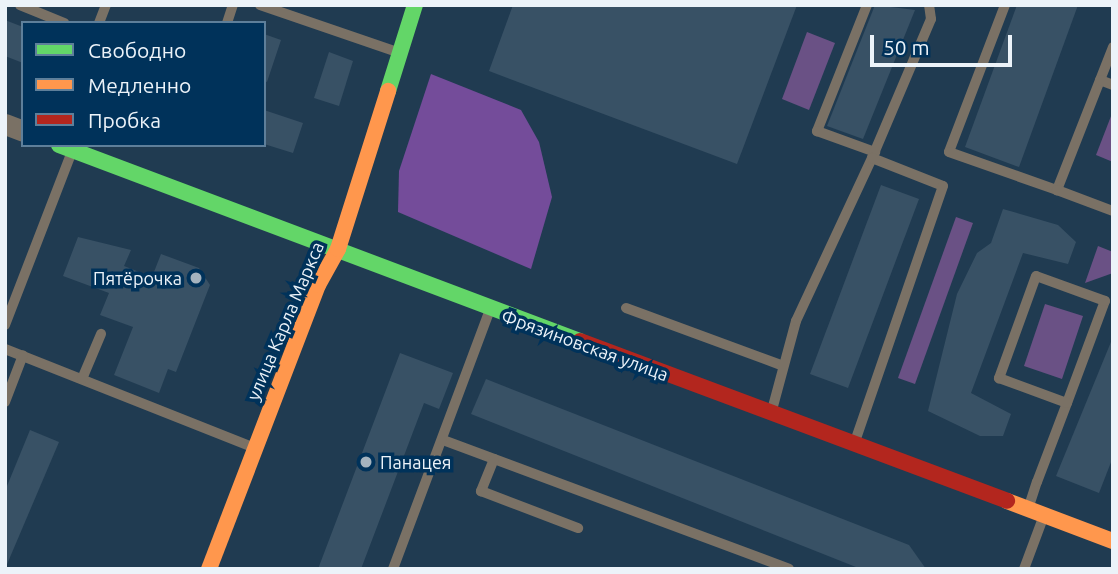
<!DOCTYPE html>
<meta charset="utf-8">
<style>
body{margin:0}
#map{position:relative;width:1118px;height:574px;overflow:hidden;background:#203b51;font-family:Ubuntu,sans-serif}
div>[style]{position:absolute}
.green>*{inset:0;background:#6a5185}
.forest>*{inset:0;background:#744c9a}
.building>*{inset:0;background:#385165}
.lane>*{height:10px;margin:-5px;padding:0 5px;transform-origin:5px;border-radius:5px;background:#7a7165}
.street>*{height:21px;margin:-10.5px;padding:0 10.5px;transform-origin:10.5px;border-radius:10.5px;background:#7a7165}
.fast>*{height:16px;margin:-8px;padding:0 8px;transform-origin:8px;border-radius:8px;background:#63d668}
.slow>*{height:16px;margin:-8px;padding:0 8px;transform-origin:8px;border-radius:8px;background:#ff974d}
.jam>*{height:16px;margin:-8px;padding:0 8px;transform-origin:8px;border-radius:8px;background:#b3261e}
.dots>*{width:19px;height:19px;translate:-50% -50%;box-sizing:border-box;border:4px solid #00325a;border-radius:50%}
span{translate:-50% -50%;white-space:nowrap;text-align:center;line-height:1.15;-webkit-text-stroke:7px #00325a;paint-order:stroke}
.poi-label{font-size:18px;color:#ecf3f9}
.right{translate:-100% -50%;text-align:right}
.left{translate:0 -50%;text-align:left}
.street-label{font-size:18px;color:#ecf3f9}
.frame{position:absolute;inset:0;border:7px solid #ecf3f9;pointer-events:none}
.legend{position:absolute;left:21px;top:21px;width:245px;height:126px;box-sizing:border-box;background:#00325a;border:2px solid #5e7f9a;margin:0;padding:9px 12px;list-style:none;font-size:21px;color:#ecf3f9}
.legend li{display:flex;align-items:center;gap:14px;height:35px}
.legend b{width:35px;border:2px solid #5e7f9a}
.scale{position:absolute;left:870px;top:35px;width:142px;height:32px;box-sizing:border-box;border:4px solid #ecf3f9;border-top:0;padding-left:9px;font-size:21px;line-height:24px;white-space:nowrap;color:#ecf3f9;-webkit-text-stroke:5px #00325a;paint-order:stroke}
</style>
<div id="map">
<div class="green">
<i style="clip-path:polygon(807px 32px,835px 43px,809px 110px,782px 99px)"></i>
<i style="clip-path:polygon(1113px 111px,1113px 162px,1096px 155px)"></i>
<i style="clip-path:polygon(956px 217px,973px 223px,915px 384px,898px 378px)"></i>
<i style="clip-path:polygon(1098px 246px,1113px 252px,1113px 273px,1085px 283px)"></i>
<i style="clip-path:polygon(1045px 304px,1083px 316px,1062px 379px,1024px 366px)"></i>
</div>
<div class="forest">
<i style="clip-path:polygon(431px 74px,521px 110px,539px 142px,552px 197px,531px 269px,398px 212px,399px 171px)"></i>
</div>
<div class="building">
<i style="clip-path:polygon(513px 5px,797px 5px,737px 164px,489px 71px)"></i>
<i style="clip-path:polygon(875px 5px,915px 10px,863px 139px,827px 126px)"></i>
<i style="clip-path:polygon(1017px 5px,1078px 5px,1019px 167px,965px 147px)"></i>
<i style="clip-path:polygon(5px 20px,23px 27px,23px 63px,5px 56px)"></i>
<i style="clip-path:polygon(264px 34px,281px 40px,267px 82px,264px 81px)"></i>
<i style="clip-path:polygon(329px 52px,353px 61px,339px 106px,314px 98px)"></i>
<i style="clip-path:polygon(264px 110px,303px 123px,293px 153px,264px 144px)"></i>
<i style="clip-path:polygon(881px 185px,919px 199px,848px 388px,810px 374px)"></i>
<i style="clip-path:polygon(1003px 209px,1058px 225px,1076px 242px,1068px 264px,1023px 253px,971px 393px,1011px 414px,1003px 436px,980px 436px,928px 411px,957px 294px,977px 253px,991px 243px)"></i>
<i style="clip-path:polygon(78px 237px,131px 250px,124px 266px,152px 277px,161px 254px,199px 268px,210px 285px,176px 372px,168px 369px,159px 393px,114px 375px,133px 327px,100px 315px,109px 293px,63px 276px)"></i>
<i style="clip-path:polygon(1113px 337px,1113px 457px,1099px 493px,1056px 476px)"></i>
<i style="clip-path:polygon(400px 353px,453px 373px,439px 409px,424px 403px,361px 569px,318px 569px)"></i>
<i style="clip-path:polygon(486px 379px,909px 545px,926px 569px,861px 569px,471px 414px)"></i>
<i style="clip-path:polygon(30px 430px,59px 442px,5px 569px,5px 491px)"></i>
</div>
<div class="lane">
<i style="left:20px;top:5px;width:48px;rotate:22.2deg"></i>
<i style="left:260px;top:5px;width:145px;rotate:18.9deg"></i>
<i style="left:867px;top:5px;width:136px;rotate:111.6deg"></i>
<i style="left:817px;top:131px;width:62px;rotate:19.9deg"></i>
<i style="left:1005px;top:5px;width:157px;rotate:110.9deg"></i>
<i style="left:949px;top:152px;width:114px;rotate:19.4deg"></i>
<i style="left:99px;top:23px;width:19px;rotate:-69deg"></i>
<i style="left:227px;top:23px;width:19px;rotate:-72deg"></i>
<i style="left:1113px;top:47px;width:154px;rotate:111.4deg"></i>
<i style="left:1057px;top:190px;width:60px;rotate:20.6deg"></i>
<i style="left:1100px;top:80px;width:14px;rotate:21deg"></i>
<i style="left:872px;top:158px;width:151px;rotate:-67deg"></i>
<i style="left:931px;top:19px;width:14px;rotate:-98deg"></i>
<i style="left:626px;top:308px;width:165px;rotate:20.2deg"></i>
<i style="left:5px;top:325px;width:186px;rotate:-68.9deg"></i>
<i style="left:5px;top:349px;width:267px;rotate:21.6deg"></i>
<i style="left:82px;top:379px;width:49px;rotate:-67.1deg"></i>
<i style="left:5px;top:402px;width:50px;rotate:-69deg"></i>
<i style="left:772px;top:410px;width:92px;rotate:-74.9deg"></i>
<i style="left:796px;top:321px;width:180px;rotate:-65deg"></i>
<i style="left:872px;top:158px;width:76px;rotate:21.5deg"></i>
<i style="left:943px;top:186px;width:271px;rotate:109deg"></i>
<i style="left:443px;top:440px;width:369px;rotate:20.4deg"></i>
<i style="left:494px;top:459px;width:35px;rotate:112deg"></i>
<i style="left:481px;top:491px;width:104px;rotate:20.9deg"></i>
<i style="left:1029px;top:506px;width:25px;rotate:-72deg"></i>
<i style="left:1037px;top:482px;width:85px;rotate:-69.2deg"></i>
<i style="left:1067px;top:403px;width:109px;rotate:-69.6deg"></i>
<i style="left:1105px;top:301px;width:73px;rotate:-160.1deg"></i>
<i style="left:1036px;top:276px;width:109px;rotate:109.9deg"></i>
<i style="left:999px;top:378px;width:72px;rotate:20.2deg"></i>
<i style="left:393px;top:569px;width:277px;rotate:-69.5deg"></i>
<i style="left:1024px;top:569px;width:54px;rotate:-69.6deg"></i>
</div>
<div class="street">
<i style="left:5px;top:124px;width:19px;rotate:21deg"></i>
</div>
<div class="fast">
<i style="left:388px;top:91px;width:90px;rotate:-72.6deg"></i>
<i style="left:59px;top:145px;width:557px;rotate:20.62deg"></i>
</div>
<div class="slow">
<i style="left:1007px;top:501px;width:113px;rotate:20.7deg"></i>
<i style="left:209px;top:569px;width:304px;rotate:-69deg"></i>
<i style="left:318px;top:285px;width:41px;rotate:-60.9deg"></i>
<i style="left:338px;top:249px;width:166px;rotate:-72.4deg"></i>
</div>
<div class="jam">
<i style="left:580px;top:341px;width:456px;rotate:20.5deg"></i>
</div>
<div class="dots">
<i style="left:196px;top:278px;background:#a5b3be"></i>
<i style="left:366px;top:462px;background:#a5b3be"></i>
</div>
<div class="poi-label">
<span class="right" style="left:182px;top:278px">Пятёрочка</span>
<span class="left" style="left:380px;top:462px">Панацея</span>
</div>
<div class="street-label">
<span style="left:285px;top:321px;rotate:-67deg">улица Карла Маркса</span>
<span style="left:585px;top:345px;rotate:20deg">Фрязиновская улица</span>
</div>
<div class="frame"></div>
<ul class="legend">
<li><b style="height:9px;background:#63d668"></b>Свободно</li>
<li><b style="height:9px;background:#ff974d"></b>Медленно</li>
<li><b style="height:9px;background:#b3261e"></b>Пробка</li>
</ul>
<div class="scale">50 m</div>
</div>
